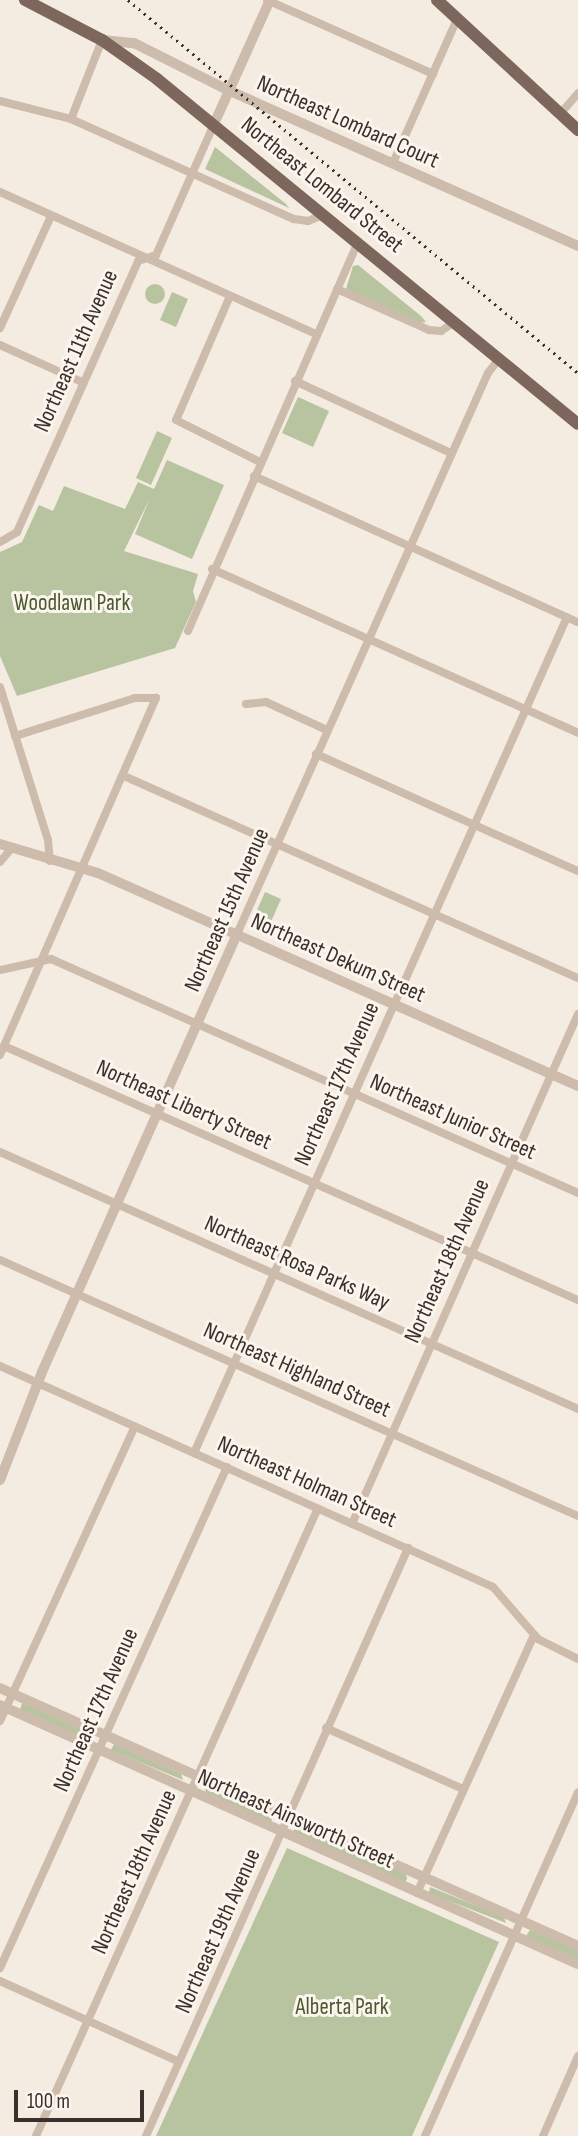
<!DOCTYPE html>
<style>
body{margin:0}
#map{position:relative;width:578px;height:2136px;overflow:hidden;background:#f4ebe1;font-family:"Sofia Sans Condensed",sans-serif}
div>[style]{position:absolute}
.green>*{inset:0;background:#b8c4a0}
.round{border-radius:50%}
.minor>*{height:8px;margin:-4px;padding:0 4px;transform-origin:4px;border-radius:4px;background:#cdbbac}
.tertiary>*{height:10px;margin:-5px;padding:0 5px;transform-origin:5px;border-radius:5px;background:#cdbbac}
.primary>*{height:12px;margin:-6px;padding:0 6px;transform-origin:6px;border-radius:6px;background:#7d675c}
.rail>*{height:2.5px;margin-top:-1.25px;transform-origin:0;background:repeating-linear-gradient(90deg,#3b302b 0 2px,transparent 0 7px)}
span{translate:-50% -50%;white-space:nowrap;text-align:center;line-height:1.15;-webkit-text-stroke:6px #fbf5ee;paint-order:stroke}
.street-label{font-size:23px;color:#3b302b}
.park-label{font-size:23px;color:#4a5a2e}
.scale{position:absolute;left:14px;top:2090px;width:130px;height:32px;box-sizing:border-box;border:4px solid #3b302b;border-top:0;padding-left:9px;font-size:21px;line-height:24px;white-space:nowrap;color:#3b302b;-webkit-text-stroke:5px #fbf5ee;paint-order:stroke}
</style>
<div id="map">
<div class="green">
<i style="clip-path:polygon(215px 147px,286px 204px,289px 208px,205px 169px)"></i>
<i style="clip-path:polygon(358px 265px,421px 316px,426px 322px,418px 323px,346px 289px,353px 266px)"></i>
<i class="round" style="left:145px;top:284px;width:20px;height:20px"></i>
<i style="clip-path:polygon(172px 292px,188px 299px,176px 327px,160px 320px)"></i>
<i style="clip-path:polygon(298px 397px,329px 411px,313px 447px,282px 433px)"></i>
<i style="clip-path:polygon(157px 431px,172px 438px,151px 485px,136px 478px)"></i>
<i style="clip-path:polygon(167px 460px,224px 485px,192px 559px,135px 534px,150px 498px,124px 551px,198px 574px,193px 591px,196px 602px,175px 648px,17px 696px,0 656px,0 552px,22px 542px,39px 505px,53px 511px,64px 486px,125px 509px,138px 482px,154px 489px)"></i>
<i style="clip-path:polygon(265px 892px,281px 899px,266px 933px,250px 926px)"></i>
<i style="clip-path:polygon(22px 1703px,90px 1732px,90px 1738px,87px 1741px,20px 1710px)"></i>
<i style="clip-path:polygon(114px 1744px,181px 1774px,183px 1780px,111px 1750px)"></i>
<i style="clip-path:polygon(205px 1787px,271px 1815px,272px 1822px,206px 1795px)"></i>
<i style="clip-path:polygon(298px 1826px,406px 1874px,407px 1879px,405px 1882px,292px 1832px)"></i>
<i style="clip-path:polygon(287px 1848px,499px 1942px,412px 2136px,156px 2136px)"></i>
<i style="clip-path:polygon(430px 1887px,504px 1917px,506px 1923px,429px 1893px)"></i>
<i style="clip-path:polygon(530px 1930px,578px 1950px,578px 1960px,526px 1936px)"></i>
</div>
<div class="minor">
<i style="left:267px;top:0;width:182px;rotate:24deg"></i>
<i style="left:0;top:101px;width:73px;rotate:14.2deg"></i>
<i style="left:71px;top:119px;width:244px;rotate:24.2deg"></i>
<i style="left:294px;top:219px;width:14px;rotate:8deg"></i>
<i style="left:308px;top:221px;width:18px;rotate:-22deg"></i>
<i style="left:560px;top:114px;width:28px;rotate:-49deg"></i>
<i style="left:71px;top:119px;width:85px;rotate:-68.6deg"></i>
<i style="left:393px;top:163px;width:158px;rotate:-66deg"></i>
<i style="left:0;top:192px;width:346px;rotate:24.2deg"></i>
<i style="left:337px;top:289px;width:101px;rotate:24deg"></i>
<i style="left:429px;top:330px;width:12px;rotate:5deg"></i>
<i style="left:441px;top:331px;width:17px;rotate:-33deg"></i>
<i style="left:230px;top:296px;width:135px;rotate:113.5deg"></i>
<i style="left:176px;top:420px;width:94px;rotate:26.6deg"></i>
<i style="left:0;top:328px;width:123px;rotate:-65.5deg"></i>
<i style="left:0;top:345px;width:92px;rotate:24.3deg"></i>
<i style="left:295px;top:381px;width:172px;rotate:24.8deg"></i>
<i style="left:254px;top:476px;width:355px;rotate:24.3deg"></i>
<i style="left:0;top:542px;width:20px;rotate:-30deg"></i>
<i style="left:17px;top:532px;width:297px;rotate:-65.9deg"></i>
<i style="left:138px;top:261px;width:19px;rotate:-18deg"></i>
<i style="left:156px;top:255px;width:143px;rotate:-66.1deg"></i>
<i style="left:212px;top:569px;width:401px;rotate:24.1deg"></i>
<i style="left:188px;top:631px;width:425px;rotate:-66.4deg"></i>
<i style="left:0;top:687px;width:160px;rotate:72.6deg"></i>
<i style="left:48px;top:840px;width:21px;rotate:85deg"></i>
<i style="left:246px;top:704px;width:20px;rotate:-6deg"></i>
<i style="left:266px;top:702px;width:67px;rotate:24.7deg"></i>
<i style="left:316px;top:754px;width:287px;rotate:24.1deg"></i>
<i style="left:124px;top:776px;width:497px;rotate:24deg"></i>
<i style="left:0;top:862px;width:17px;rotate:-50deg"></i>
<i style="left:237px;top:934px;width:615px;rotate:-65.9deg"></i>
<i style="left:488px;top:373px;width:18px;rotate:-52deg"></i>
<i style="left:0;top:970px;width:52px;rotate:-12.2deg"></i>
<i style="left:51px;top:959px;width:577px;rotate:23.94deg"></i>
<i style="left:4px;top:1046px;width:628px;rotate:23.87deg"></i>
<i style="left:0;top:1055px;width:390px;rotate:-66.4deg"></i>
<i style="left:156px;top:698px;width:21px;rotate:180deg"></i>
<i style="left:135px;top:698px;width:126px;rotate:162.4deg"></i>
<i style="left:0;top:1152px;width:633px;rotate:23.97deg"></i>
<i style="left:0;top:1260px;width:632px;rotate:23.89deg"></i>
<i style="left:0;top:1366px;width:540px;rotate:24.15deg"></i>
<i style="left:493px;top:1587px;width:69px;rotate:49.1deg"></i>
<i style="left:538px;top:1639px;width:45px;rotate:26.6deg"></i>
<i style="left:194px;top:1453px;width:915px;rotate:-65.95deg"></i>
<i style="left:352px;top:1524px;width:558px;rotate:-66.1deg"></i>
<i style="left:0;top:1721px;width:324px;rotate:-65.4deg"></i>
<i style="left:326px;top:1728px;width:150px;rotate:24deg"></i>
<i style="left:417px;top:1893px;width:283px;rotate:-65.6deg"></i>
<i style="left:0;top:1968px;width:550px;rotate:-65.63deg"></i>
<i style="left:0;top:1981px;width:196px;rotate:24.3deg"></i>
<i style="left:36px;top:2136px;width:688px;rotate:-65.82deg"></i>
<i style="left:146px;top:2136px;width:644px;rotate:-65.98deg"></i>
<i style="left:425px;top:2136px;width:376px;rotate:-66deg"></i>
<i style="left:543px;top:2136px;width:87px;rotate:-66.4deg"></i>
</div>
<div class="tertiary">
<i style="left:103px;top:40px;width:31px;rotate:6deg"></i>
<i style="left:134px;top:43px;width:107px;rotate:26.6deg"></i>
<i style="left:230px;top:91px;width:381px;rotate:24deg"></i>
<i style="left:214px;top:124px;width:136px;rotate:-65.7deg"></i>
<i style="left:0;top:844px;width:102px;rotate:16.5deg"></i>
<i style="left:98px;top:873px;width:525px;rotate:23.93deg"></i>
<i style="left:0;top:1480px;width:116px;rotate:-68.7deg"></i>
<i style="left:42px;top:1372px;width:479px;rotate:-66deg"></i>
<i style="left:0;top:1688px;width:633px;rotate:24.05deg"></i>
<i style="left:0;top:1705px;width:633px;rotate:24.14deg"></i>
</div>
<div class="primary">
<i style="left:25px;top:0;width:87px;rotate:27.5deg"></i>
<i style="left:102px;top:40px;width:67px;rotate:35.3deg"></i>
<i style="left:157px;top:79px;width:544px;rotate:39.33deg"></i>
<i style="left:437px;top:0;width:192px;rotate:42.7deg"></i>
</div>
<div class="rail">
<i style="left:128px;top:0;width:584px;rotate:39.65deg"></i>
</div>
<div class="street-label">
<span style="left:348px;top:122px;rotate:24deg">Northeast Lombard Court</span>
<span style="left:322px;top:185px;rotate:39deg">Northeast Lombard Street</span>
<span style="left:76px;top:351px;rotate:-66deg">Northeast 11th Avenue</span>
<span style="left:227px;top:910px;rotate:-66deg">Northeast 15th Avenue</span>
<span style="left:338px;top:958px;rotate:24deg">Northeast Dekum Street</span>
<span style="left:337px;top:1084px;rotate:-66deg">Northeast 17th Avenue</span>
<span style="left:184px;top:1105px;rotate:24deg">Northeast Liberty Street</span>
<span style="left:453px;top:1117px;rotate:24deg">Northeast Junior Street</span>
<span style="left:447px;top:1261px;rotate:-66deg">Northeast 18th Avenue</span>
<span style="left:297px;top:1263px;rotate:24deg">Northeast Rosa Parks Way</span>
<span style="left:297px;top:1370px;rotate:24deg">Northeast Highland Street</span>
<span style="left:307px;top:1482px;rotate:24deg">Northeast Holman Street</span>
<span style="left:96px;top:1710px;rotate:-66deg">Northeast 17th Avenue</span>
<span style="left:296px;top:1819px;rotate:24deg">Northeast Ainsworth Street</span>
<span style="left:134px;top:1872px;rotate:-66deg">Northeast 18th Avenue</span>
<span style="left:218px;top:1931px;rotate:-66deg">Northeast 19th Avenue</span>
</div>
<div class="park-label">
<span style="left:72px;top:603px">Woodlawn Park</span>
<span style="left:342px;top:2007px">Alberta Park</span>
</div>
<div class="scale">100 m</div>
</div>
